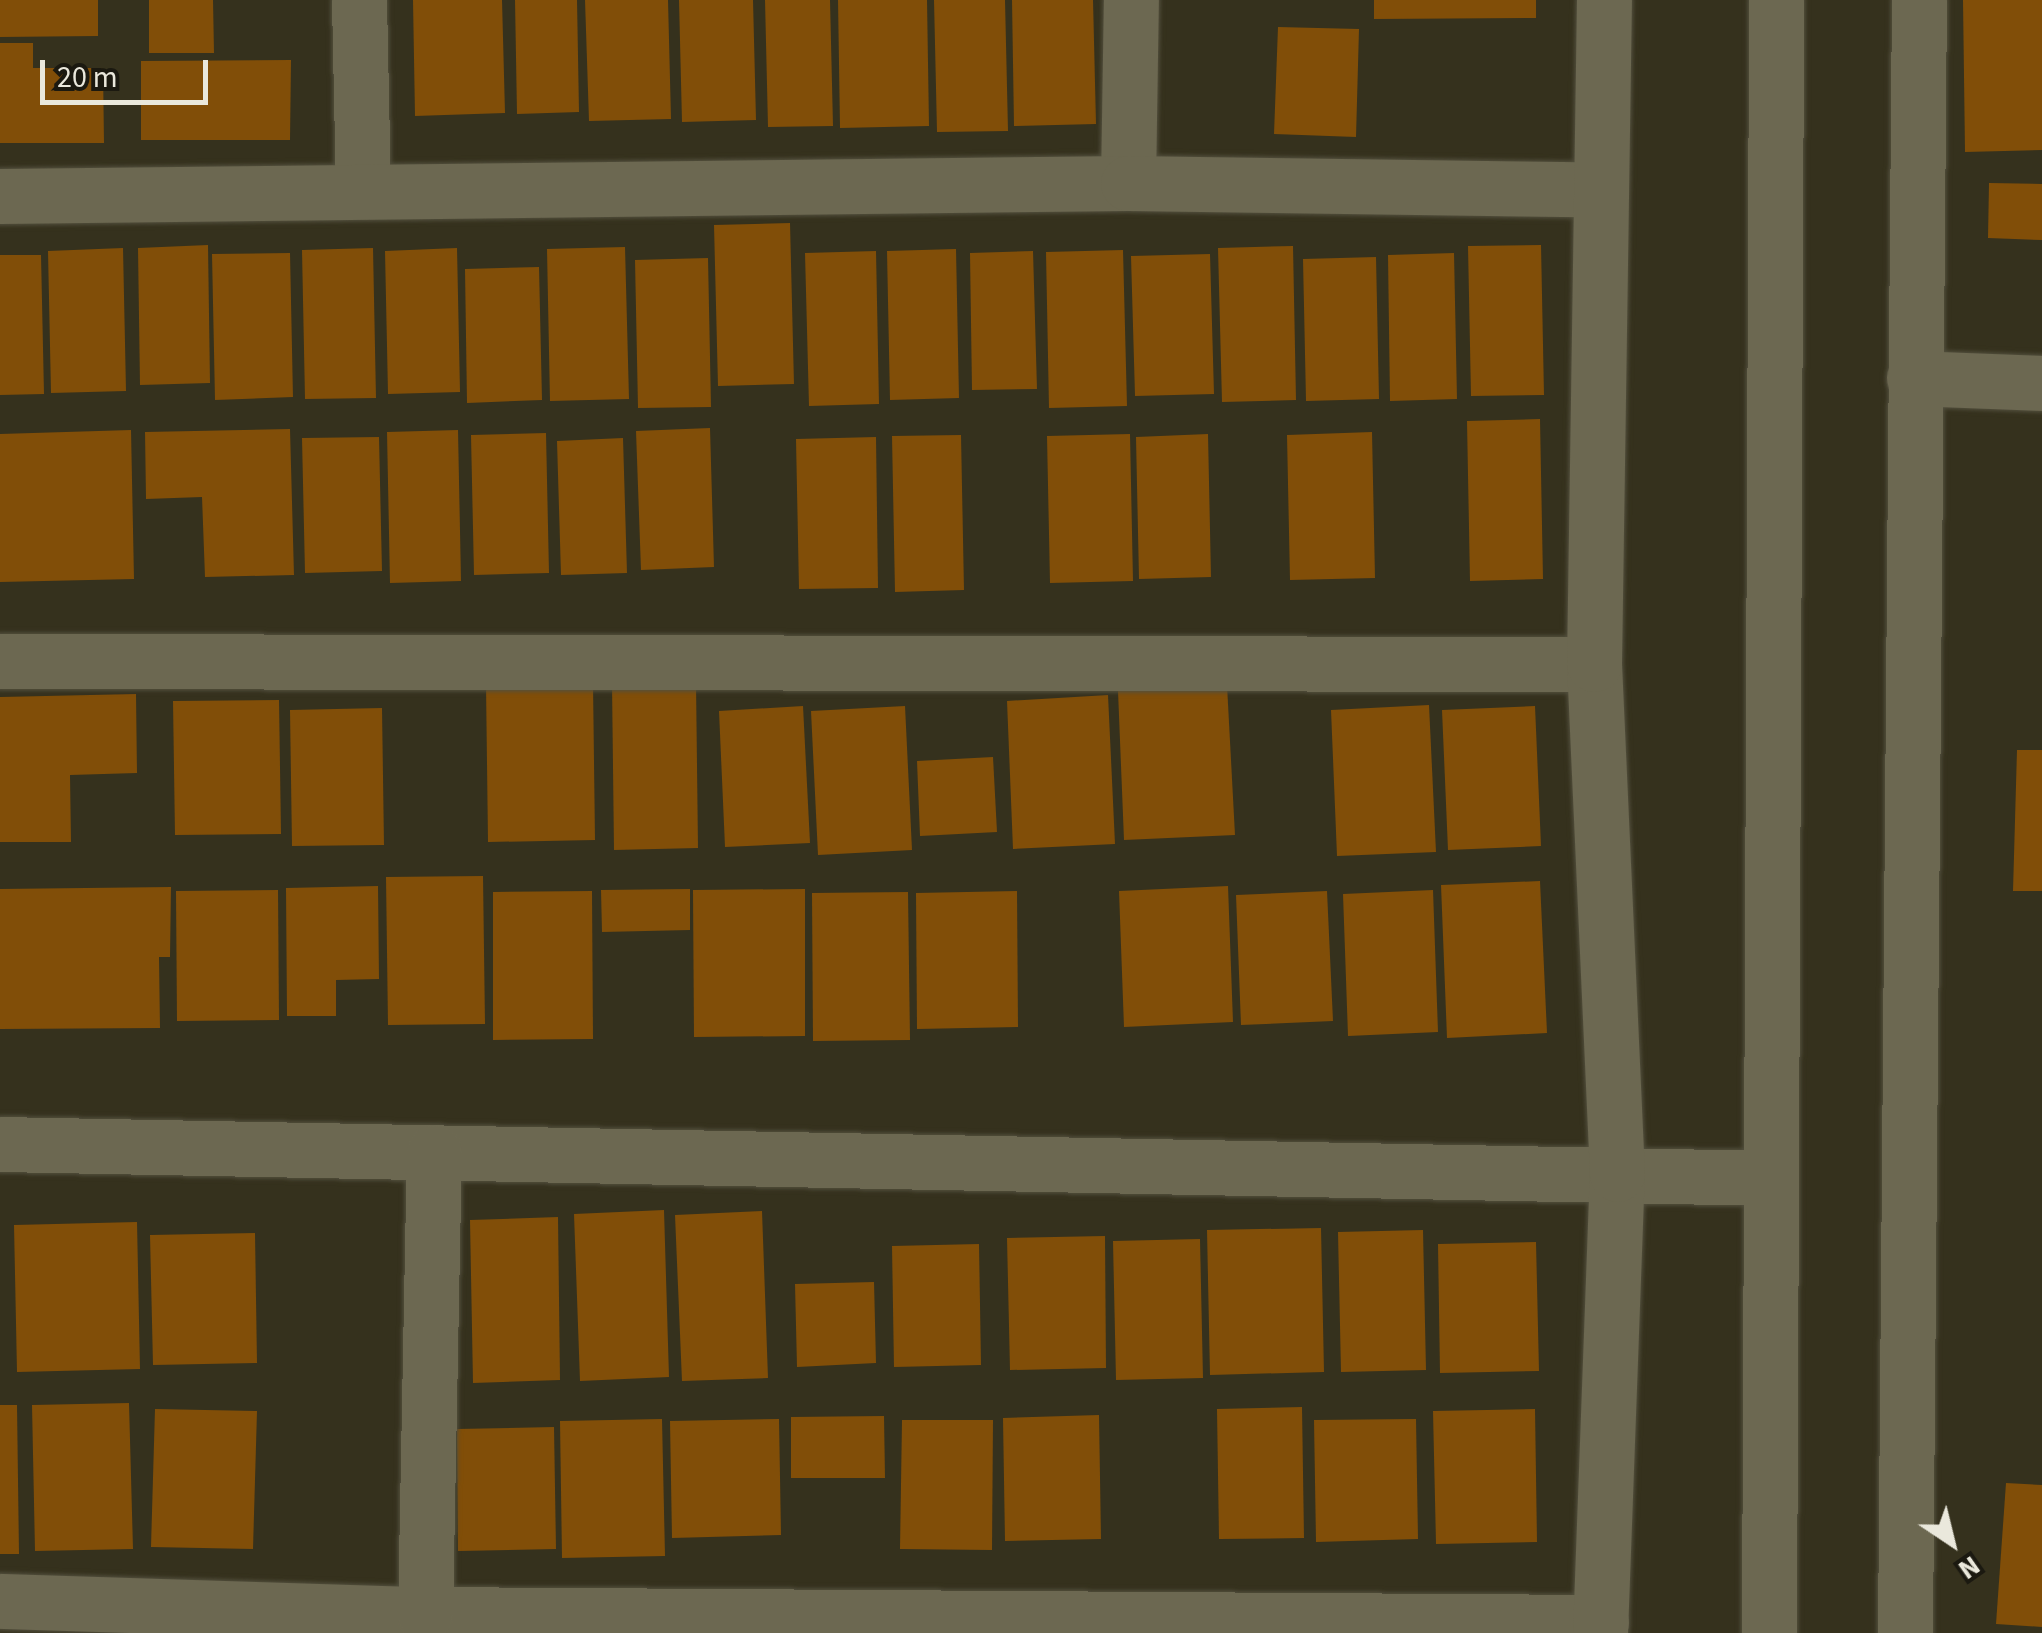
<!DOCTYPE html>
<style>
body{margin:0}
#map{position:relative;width:2042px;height:1633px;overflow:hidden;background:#35311d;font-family:"Source Sans 3",sans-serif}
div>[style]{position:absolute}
.building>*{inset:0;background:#814e08}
.roads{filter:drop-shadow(0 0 2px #524f3d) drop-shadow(0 0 2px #524f3d)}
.street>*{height:55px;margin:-27.5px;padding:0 27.5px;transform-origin:27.5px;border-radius:27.5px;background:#6c6851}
.secondary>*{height:55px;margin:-27.5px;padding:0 27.5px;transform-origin:27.5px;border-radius:27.5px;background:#6c6851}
span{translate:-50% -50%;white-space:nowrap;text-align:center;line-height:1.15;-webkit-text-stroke:8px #1b1910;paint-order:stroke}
.north{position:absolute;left:1902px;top:1493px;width:100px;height:100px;-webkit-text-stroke:8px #1b1910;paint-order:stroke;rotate:145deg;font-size:28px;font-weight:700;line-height:40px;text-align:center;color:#eae8dc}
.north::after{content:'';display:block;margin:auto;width:35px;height:45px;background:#eae8dc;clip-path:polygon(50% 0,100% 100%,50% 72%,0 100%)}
.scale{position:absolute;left:40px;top:60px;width:168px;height:45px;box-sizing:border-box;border:5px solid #eae8dc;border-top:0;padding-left:12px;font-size:30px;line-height:35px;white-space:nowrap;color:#eae8dc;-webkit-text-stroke:8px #1b1910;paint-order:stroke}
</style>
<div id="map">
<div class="building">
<i style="clip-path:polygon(0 0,98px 0,98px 36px,0 37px)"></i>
<i style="clip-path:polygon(149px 0,213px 0,214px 53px,149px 53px)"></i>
<i style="clip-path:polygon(413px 0,502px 0,505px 113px,415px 116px)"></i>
<i style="clip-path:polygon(515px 0,577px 0,579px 112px,517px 114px)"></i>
<i style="clip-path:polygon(585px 0,668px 0,671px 119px,589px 121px)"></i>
<i style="clip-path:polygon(679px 0,753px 0,756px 120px,682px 122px)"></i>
<i style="clip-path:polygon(765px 0,830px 0,833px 126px,768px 127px)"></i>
<i style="clip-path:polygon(838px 0,927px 0,929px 126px,840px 128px)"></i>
<i style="clip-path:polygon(934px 0,1005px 0,1008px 131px,937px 132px)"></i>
<i style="clip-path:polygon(1012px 0,1093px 0,1096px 124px,1014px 126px)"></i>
<i style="clip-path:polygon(1374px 0,1536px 0,1536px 18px,1374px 19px)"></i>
<i style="clip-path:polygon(1963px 0,2042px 0,2042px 150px,1965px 152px)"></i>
<i style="clip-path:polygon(1278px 27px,1359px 29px,1356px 137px,1274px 134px)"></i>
<i style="clip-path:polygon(0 43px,33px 43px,33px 68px,103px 68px,104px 143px,0 143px)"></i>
<i style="clip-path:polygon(291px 60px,290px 140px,141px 140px,141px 61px)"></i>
<i style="clip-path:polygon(1989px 183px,2042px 184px,2042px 240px,1988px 238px)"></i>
<i style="clip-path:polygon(790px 223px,794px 384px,718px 386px,714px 225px)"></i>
<i style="clip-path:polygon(208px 245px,210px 383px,140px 385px,138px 248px)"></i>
<i style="clip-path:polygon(1541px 245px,1544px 395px,1471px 396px,1468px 246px)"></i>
<i style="clip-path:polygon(1293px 246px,1296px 400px,1222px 402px,1218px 248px)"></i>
<i style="clip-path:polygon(625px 247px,629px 399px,550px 401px,547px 249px)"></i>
<i style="clip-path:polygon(123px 248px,126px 391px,51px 393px,48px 251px)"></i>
<i style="clip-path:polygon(373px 248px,376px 398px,305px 399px,302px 250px)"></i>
<i style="clip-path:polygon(457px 248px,460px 392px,388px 394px,385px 251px)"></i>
<i style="clip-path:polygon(956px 249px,959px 398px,890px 400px,887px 251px)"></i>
<i style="clip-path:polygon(1123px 250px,1127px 406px,1049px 408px,1046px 252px)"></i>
<i style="clip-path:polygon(876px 251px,879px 404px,809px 406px,805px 253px)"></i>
<i style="clip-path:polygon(1033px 251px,1037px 389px,972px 390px,970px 253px)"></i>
<i style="clip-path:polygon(290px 253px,293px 397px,215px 400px,212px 254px)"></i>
<i style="clip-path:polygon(1454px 253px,1457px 399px,1390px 401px,1388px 255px)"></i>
<i style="clip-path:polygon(1210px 254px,1214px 394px,1135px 396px,1131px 256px)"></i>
<i style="clip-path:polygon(0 255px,41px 255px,44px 394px,0 395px)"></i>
<i style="clip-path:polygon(1376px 257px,1379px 399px,1306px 401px,1303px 259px)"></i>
<i style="clip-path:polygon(708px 258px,711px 407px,638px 408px,635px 260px)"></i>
<i style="clip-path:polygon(539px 267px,542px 400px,467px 403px,465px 269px)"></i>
<i style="clip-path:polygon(1540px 419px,1543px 579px,1470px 581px,1467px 421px)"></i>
<i style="clip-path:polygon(710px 428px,714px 567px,641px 570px,636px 431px)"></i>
<i style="clip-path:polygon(290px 429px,294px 575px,205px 577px,202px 497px,146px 499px,145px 432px)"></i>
<i style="clip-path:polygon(131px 430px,134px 579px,0 582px,0 434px)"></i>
<i style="clip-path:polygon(458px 430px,461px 581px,390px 583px,387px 432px)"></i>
<i style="clip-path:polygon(1372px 432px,1375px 578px,1290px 580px,1287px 435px)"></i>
<i style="clip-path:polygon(546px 433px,549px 573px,474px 575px,471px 435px)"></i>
<i style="clip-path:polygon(1130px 434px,1133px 581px,1050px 583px,1047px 436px)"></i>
<i style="clip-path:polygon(1208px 434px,1211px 577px,1139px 579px,1136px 437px)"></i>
<i style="clip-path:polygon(961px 435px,964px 590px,895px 592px,892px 436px)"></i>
<i style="clip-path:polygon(379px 437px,382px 571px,305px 573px,302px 438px)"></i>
<i style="clip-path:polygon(876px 437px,878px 588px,799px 589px,796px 439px)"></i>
<i style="clip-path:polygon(623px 438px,627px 573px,561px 575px,557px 441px)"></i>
<i style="clip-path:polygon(696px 682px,698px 848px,614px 850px,612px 683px)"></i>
<i style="clip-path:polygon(593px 683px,595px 840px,488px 842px,486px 684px)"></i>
<i style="clip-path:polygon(1227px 685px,1235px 835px,1124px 840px,1118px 691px)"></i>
<i style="clip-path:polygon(136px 694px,137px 773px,70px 775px,71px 842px,0 842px,0 697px)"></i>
<i style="clip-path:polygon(1108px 695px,1115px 844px,1013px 849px,1007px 701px)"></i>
<i style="clip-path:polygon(279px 700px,281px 834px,175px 835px,173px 701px)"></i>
<i style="clip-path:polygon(1429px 705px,1436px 852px,1337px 856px,1331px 710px)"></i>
<i style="clip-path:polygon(803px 706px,810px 843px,725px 847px,719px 711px)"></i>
<i style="clip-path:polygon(905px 706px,912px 850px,818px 855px,811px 711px)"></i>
<i style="clip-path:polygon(1535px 706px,1541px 846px,1448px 850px,1442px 710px)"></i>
<i style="clip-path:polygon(382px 708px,384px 845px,292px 846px,290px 710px)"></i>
<i style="clip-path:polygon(2017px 750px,2042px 750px,2042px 891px,2013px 891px)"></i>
<i style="clip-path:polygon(993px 757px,997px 832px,920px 836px,917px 761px)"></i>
<i style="clip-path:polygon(483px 876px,485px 1024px,388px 1025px,386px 877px)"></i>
<i style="clip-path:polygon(1540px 881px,1547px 1033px,1447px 1038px,1441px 885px)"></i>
<i style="clip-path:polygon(378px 886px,379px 979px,336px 980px,336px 1016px,287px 1016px,286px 888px)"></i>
<i style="clip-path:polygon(1228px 886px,1233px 1022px,1124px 1027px,1119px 891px)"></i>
<i style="clip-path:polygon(171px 887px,170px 957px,159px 957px,160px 1028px,0 1029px,0 889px)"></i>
<i style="clip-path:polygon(690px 889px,690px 930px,602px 932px,601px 890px)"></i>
<i style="clip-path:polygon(805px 889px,805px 1036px,694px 1037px,693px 890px)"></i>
<i style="clip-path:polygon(278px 890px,279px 1020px,177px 1021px,176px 891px)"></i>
<i style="clip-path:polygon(1433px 890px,1438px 1032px,1348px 1036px,1343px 894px)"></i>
<i style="clip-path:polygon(592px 891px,593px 1039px,493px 1040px,493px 892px)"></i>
<i style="clip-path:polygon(1017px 891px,1018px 1027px,917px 1029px,916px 893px)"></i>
<i style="clip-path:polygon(1327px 891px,1333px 1021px,1241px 1025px,1236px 895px)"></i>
<i style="clip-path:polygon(908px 892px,910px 1040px,813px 1041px,812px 893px)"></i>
<i style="clip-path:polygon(664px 1210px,669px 1377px,580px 1381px,574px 1214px)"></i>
<i style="clip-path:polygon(762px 1211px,768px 1378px,682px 1381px,675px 1215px)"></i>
<i style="clip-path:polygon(558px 1217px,560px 1380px,473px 1383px,470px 1220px)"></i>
<i style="clip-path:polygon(137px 1222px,140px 1369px,17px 1372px,14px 1225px)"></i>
<i style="clip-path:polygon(1321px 1228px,1324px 1372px,1210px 1375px,1207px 1230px)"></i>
<i style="clip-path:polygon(1423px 1230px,1426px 1370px,1341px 1372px,1338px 1232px)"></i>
<i style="clip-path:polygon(255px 1233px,257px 1363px,153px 1365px,150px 1235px)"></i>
<i style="clip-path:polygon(1105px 1236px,1106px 1368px,1010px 1370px,1007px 1238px)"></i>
<i style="clip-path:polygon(1200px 1239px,1203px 1378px,1116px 1380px,1113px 1241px)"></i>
<i style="clip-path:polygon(1536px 1242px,1539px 1371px,1440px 1373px,1438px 1244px)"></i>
<i style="clip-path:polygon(979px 1244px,981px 1365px,894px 1367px,892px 1246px)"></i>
<i style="clip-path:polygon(874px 1282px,876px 1363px,797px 1367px,795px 1284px)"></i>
<i style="clip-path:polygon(129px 1403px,133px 1549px,35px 1551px,32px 1405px)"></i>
<i style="clip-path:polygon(0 1405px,17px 1405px,19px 1554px,0 1554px)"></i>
<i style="clip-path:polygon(1302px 1407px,1304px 1538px,1219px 1539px,1217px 1409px)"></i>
<i style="clip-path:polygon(155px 1409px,257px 1411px,253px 1549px,151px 1547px)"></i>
<i style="clip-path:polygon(1535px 1409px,1537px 1542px,1436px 1544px,1433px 1411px)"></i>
<i style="clip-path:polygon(1099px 1415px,1101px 1539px,1005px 1541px,1003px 1418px)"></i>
<i style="clip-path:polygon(884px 1416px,885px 1478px,791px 1478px,791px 1417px)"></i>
<i style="clip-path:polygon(662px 1419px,665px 1556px,562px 1558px,560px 1421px)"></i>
<i style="clip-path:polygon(779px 1419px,781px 1535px,672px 1538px,670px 1421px)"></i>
<i style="clip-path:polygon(1416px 1419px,1418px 1539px,1316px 1542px,1314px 1420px)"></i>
<i style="clip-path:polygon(902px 1420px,993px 1420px,992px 1550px,900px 1549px)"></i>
<i style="clip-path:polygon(554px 1427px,556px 1549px,458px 1551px,457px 1429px)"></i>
<i style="clip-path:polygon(2006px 1483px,2042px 1485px,2042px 1627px,1996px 1624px)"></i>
</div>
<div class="roads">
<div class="street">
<i style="left:359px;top:0;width:190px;rotate:88.8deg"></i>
<i style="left:1128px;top:183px;width:183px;rotate:-89.1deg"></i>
<i style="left:0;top:196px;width:1128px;rotate:-0.66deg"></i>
<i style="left:1128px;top:183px;width:473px;rotate:0.8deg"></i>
<i style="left:1914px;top:378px;width:128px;rotate:2.2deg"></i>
<i style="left:0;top:661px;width:1594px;rotate:0.11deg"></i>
<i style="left:0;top:1144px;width:1769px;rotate:1.1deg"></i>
<i style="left:0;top:1601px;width:425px;rotate:1.8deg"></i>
<i style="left:425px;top:1614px;width:1176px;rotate:0.39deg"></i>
<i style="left:425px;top:1614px;width:462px;rotate:-88.9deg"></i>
<i style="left:1600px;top:1633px;width:459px;rotate:-87.9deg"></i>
<i style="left:1617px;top:1174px;width:511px;rotate:-92.58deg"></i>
<i style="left:1594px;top:664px;width:664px;rotate:-89.14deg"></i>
<i style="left:1905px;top:1633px;width:1633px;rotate:-89.51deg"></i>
</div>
<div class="secondary">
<i style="left:1769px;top:1633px;width:1633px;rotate:-89.75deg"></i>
</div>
</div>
<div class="north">N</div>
<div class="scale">20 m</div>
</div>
